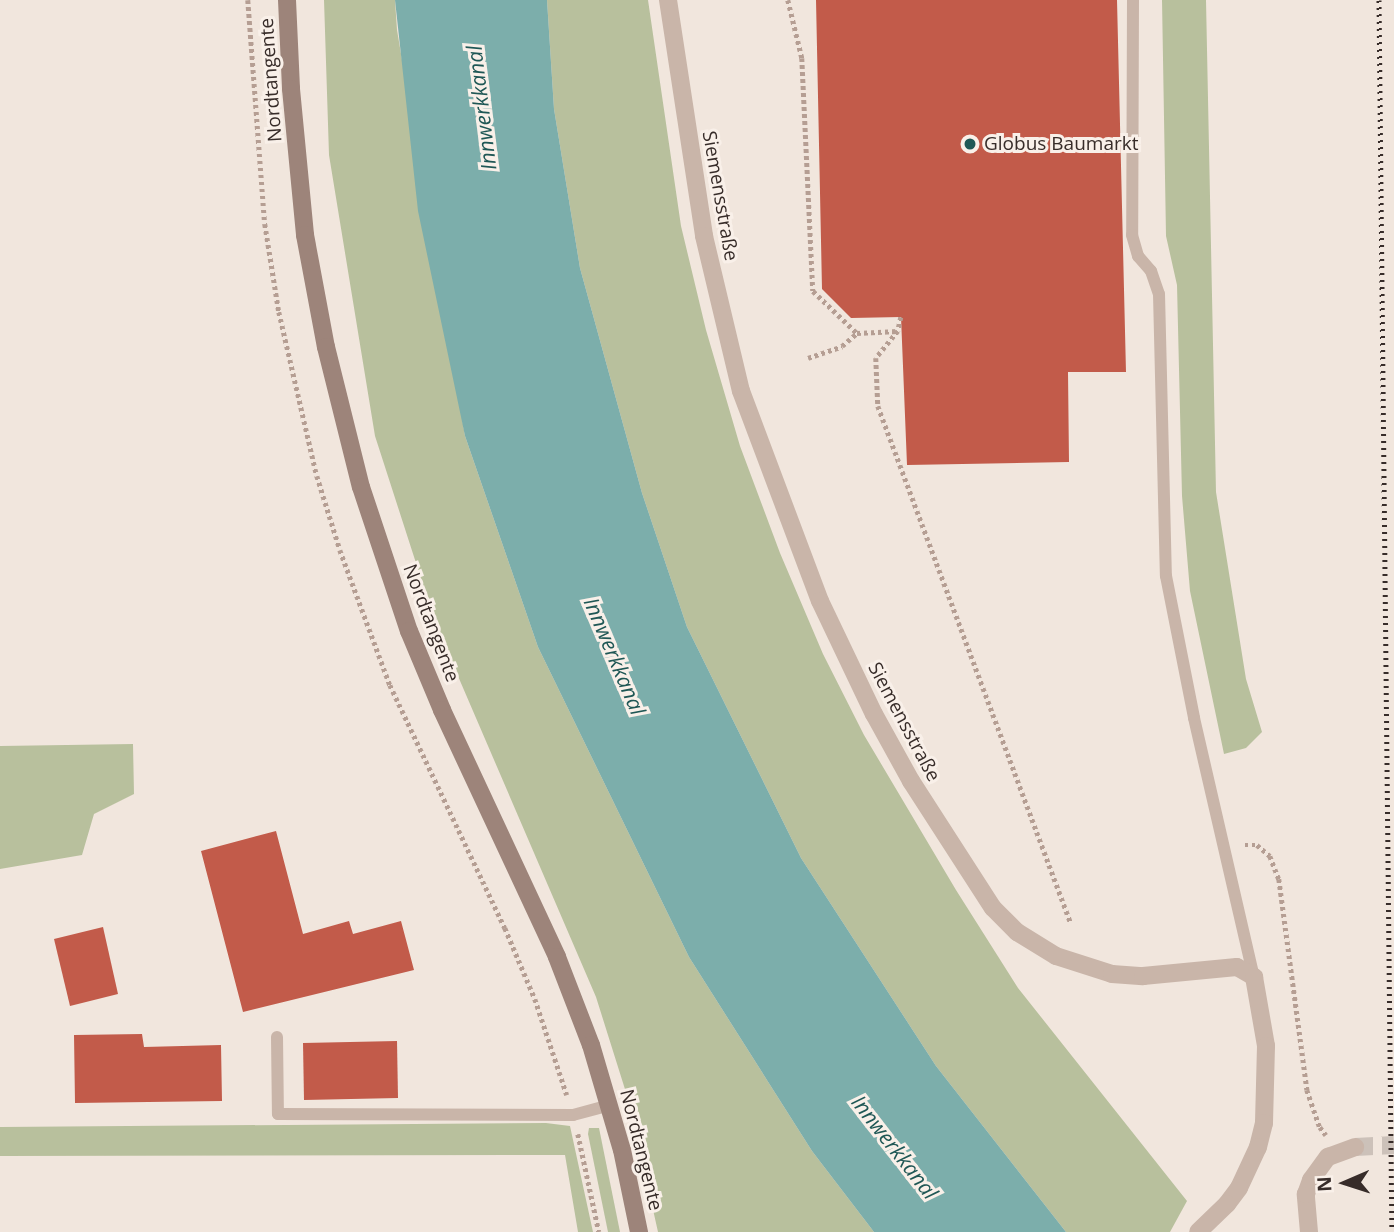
<!DOCTYPE html>
<meta charset="utf-8">
<style>
body{margin:0}
#map{position:relative;width:1394px;height:1232px;overflow:hidden;background:#f1e6dd;font-family:"Open Sans",sans-serif}
div>[style]{position:absolute}
.green>*{inset:0;background:#b8c09d}
.water>*{inset:0;background:#7caeab}
.building>*{inset:0;background:#c25b4a}
.street-tunnel>*{height:18px;margin-top:-9px;transform-origin:0;background:repeating-linear-gradient(90deg,#ccc1b9 0 18px,transparent 0 27px)}
.path>*{height:4.5px;margin-top:-2.25px;transform-origin:0;background:repeating-linear-gradient(90deg,#b59e93 0 3.5px,transparent 0 7px)}
.lane>*{height:12px;margin:-6px;padding:0 6px;transform-origin:6px;border-radius:6px;background:#c9b5a9}
.street>*{height:18px;margin:-9px;padding:0 9px;transform-origin:9px;border-radius:9px;background:#c9b5a9}
.secondary>*{height:18px;margin:-9px;padding:0 9px;transform-origin:9px;border-radius:9px;background:#9d847a}
.rail>*{height:5px;margin-top:-2.5px;transform-origin:0;background:repeating-linear-gradient(90deg,#372c29 0 2px,transparent 0 7px)}
.dots>*{width:19px;height:19px;translate:-50% -50%;box-sizing:border-box;border:4px solid #f9f0e9;border-radius:50%}
span{translate:-50% -50%;white-space:nowrap;text-align:center;line-height:1.15;-webkit-text-stroke:6px #f9f0e9;paint-order:stroke}
.street-label{font-size:19px;color:#372c29}
.poi-label{font-size:19px;color:#372c29}
.left{translate:0 -50%;text-align:left}
.water-label{font-size:21px;color:#1f5755;font-style:italic}
.north{position:absolute;left:1310px;top:1148px;width:70px;height:70px;-webkit-text-stroke:5px #f9f0e9;paint-order:stroke;rotate:267deg;font-size:19px;font-weight:700;line-height:28px;text-align:center;color:#372c29}
.north::after{content:'';display:block;margin:auto;width:24px;height:32px;background:#372c29;clip-path:polygon(50% 0,100% 100%,50% 72%,0 100%)}
</style>
<div id="map">
<div class="green">
<i style="clip-path:polygon(324px 0,395px 0,397px 30px,465px 436px,538px 647px,689px 957px,812px 1151px,874px 1232px,658px 1232px,629px 1102px,596px 997px,436px 625px,375px 436px,329px 155px)"></i>
<i style="clip-path:polygon(547px 0,648px 0,681px 226px,706px 330px,740px 446px,780px 553px,823px 654px,864px 735px,956px 890px,1018px 988px,1187px 1201px,1170px 1232px,1066px 1232px,936px 1066px,801px 858px,687px 627px,642px 493px,580px 268px,554px 109px)"></i>
<i style="clip-path:polygon(1162px 0,1206px 0,1216px 492px,1246px 679px,1262px 732px,1246px 748px,1224px 754px,1190px 591px,1182px 496px,1177px 285px,1166px 236px)"></i>
<i style="clip-path:polygon(133px 744px,134px 794px,94px 814px,82px 855px,0 869px,0 746px)"></i>
<i style="clip-path:polygon(546px 1123px,570px 1126px,593px 1232px,578px 1232px,565px 1155px,0 1156px,0 1127px)"></i>
<i style="clip-path:polygon(589px 1128px,599px 1128px,620px 1232px,608px 1232px,588px 1134px)"></i>
</div>
<div class="water">
<i style="clip-path:polygon(395px 0,547px 0,554px 109px,580px 268px,642px 493px,687px 627px,801px 858px,936px 1066px,1066px 1232px,874px 1232px,812px 1151px,689px 957px,538px 647px,465px 436px,418px 211px)"></i>
</div>
<div class="building">
<i style="clip-path:polygon(816px 0,1117px 0,1126px 372px,1068px 372px,1069px 462px,907px 465px,901px 317px,851px 318px,822px 289px)"></i>
<i style="clip-path:polygon(276px 831px,303px 934px,349px 921px,353px 934px,401px 921px,414px 970px,243px 1012px,201px 851px)"></i>
<i style="clip-path:polygon(103px 927px,118px 994px,70px 1006px,54px 939px)"></i>
<i style="clip-path:polygon(142px 1034px,144px 1047px,221px 1045px,222px 1101px,75px 1103px,74px 1035px)"></i>
<i style="clip-path:polygon(397px 1041px,398px 1098px,304px 1100px,303px 1043px)"></i>
</div>
<div class="street-tunnel">
<i style="left:1355px;top:1147px;width:39px;rotate:-3deg"></i>
</div>
<div class="path">
<i style="left:248px;top:0;width:225px;rotate:85.7deg"></i>
<i style="left:265px;top:224px;width:89px;rotate:81deg"></i>
<i style="left:279px;top:312px;width:168px;rotate:77deg"></i>
<i style="left:317px;top:476px;width:77px;rotate:72.7deg"></i>
<i style="left:340px;top:550px;width:144px;rotate:69.7deg"></i>
<i style="left:390px;top:685px;width:269px;rotate:64.7deg"></i>
<i style="left:505px;top:928px;width:77px;rotate:67.1deg"></i>
<i style="left:535px;top:999px;width:101px;rotate:71.6deg"></i>
<i style="left:788px;top:0;width:60px;rotate:76.4deg"></i>
<i style="left:802px;top:58px;width:233px;rotate:87.3deg"></i>
<i style="left:813px;top:291px;width:61px;rotate:43.7deg"></i>
<i style="left:857px;top:333px;width:41px;rotate:-2.8deg"></i>
<i style="left:901px;top:317px;width:14px;rotate:102deg"></i>
<i style="left:898px;top:331px;width:35px;rotate:129deg"></i>
<i style="left:876px;top:358px;width:48px;rotate:87.6deg"></i>
<i style="left:878px;top:406px;width:550px;rotate:69.55deg"></i>
<i style="left:808px;top:358px;width:36px;rotate:-19deg"></i>
<i style="left:842px;top:346px;width:20px;rotate:-41deg"></i>
<i style="left:1245px;top:845px;width:12px"></i>
<i style="left:1257px;top:845px;width:17px;rotate:40deg"></i>
<i style="left:1270px;top:856px;width:25px;rotate:69deg"></i>
<i style="left:1279px;top:879px;width:213px;rotate:82.4deg"></i>
<i style="left:1307px;top:1090px;width:39px;rotate:71deg"></i>
<i style="left:1320px;top:1127px;width:10px;rotate:53deg"></i>
<i style="left:578px;top:1134px;width:100px;rotate:77.9deg"></i>
</div>
<div class="lane">
<i style="left:1133px;top:0;width:235px;rotate:90.2deg"></i>
<i style="left:1132px;top:235px;width:22px;rotate:74deg"></i>
<i style="left:1138px;top:256px;width:20px;rotate:49deg"></i>
<i style="left:1151px;top:271px;width:24px;rotate:71deg"></i>
<i style="left:1159px;top:294px;width:282px;rotate:88.6deg"></i>
<i style="left:1166px;top:576px;width:145px;rotate:78.8deg"></i>
<i style="left:1194px;top:718px;width:266px;rotate:77deg"></i>
<i style="left:277px;top:1037px;width:77px;rotate:89.3deg"></i>
<i style="left:278px;top:1114px;width:295px;rotate:0.2deg"></i>
<i style="left:573px;top:1115px;width:38px;rotate:-15deg"></i>
</div>
<div class="street">
<i style="left:668px;top:0;width:239px;rotate:81.3deg"></i>
<i style="left:704px;top:236px;width:159px;rotate:76.6deg"></i>
<i style="left:741px;top:391px;width:224px;rotate:69.4deg"></i>
<i style="left:820px;top:601px;width:125px;rotate:64.5deg"></i>
<i style="left:874px;top:714px;width:77px;rotate:61.1deg"></i>
<i style="left:911px;top:781px;width:151px;rotate:57.2deg"></i>
<i style="left:993px;top:908px;width:34px;rotate:45deg"></i>
<i style="left:1017px;top:932px;width:46px;rotate:31.6deg"></i>
<i style="left:1056px;top:956px;width:59px;rotate:17.8deg"></i>
<i style="left:1112px;top:974px;width:31px;rotate:4deg"></i>
<i style="left:1143px;top:976px;width:94px;rotate:-5.5deg"></i>
<i style="left:1237px;top:967px;width:20px;rotate:30deg"></i>
<i style="left:1254px;top:977px;width:70px;rotate:80.1deg"></i>
<i style="left:1266px;top:1046px;width:77px;rotate:91.5deg"></i>
<i style="left:1264px;top:1123px;width:25px;rotate:104deg"></i>
<i style="left:1258px;top:1147px;width:45px;rotate:114.9deg"></i>
<i style="left:1239px;top:1188px;width:20px;rotate:127deg"></i>
<i style="left:1227px;top:1204px;width:40px;rotate:136deg"></i>
<i style="left:1309px;top:1232px;width:38px;rotate:-95deg"></i>
<i style="left:1306px;top:1194px;width:15px;rotate:-70deg"></i>
<i style="left:1311px;top:1180px;width:29px;rotate:-54deg"></i>
<i style="left:1328px;top:1157px;width:29px;rotate:-20deg"></i>
</div>
<div class="secondary">
<i style="left:287px;top:0;width:89px;rotate:87.4deg"></i>
<i style="left:291px;top:89px;width:147px;rotate:84.5deg"></i>
<i style="left:305px;top:235px;width:114px;rotate:79.4deg"></i>
<i style="left:326px;top:347px;width:144px;rotate:76deg"></i>
<i style="left:361px;top:487px;width:152px;rotate:71.6deg"></i>
<i style="left:409px;top:631px;width:86px;rotate:67.3deg"></i>
<i style="left:442px;top:710px;width:272px;rotate:65deg"></i>
<i style="left:557px;top:957px;width:94px;rotate:68.9deg"></i>
<i style="left:591px;top:1045px;width:109px;rotate:73.6deg"></i>
<i style="left:622px;top:1150px;width:84px;rotate:78.3deg"></i>
</div>
<div class="rail">
<i style="left:1379px;top:0;width:1232px;rotate:89.4deg"></i>
</div>
<div class="dots">
<i style="left:970px;top:144px;background:#1f5755"></i>
</div>
<div class="street-label">
<span style="left:271px;top:80px;rotate:-94deg">Nordtangente</span>
<span style="left:720px;top:196px;rotate:80deg">Siemensstraße</span>
<span style="left:431px;top:623px;rotate:69deg">Nordtangente</span>
<span style="left:904px;top:722px;rotate:62deg">Siemensstraße</span>
<span style="left:641px;top:1150px;rotate:76deg">Nordtangente</span>
</div>
<div class="poi-label">
<span class="left" style="left:984px;top:144px">Globus Baumarkt</span>
</div>
<div class="water-label">
<span style="left:481px;top:108px;rotate:-97deg">Innwerkkanal</span>
<span style="left:615px;top:656px;rotate:67deg">Innwerkkanal</span>
<span style="left:895px;top:1147px;rotate:52deg">Innwerkkanal</span>
</div>
<div class="north">N</div>
</div>
